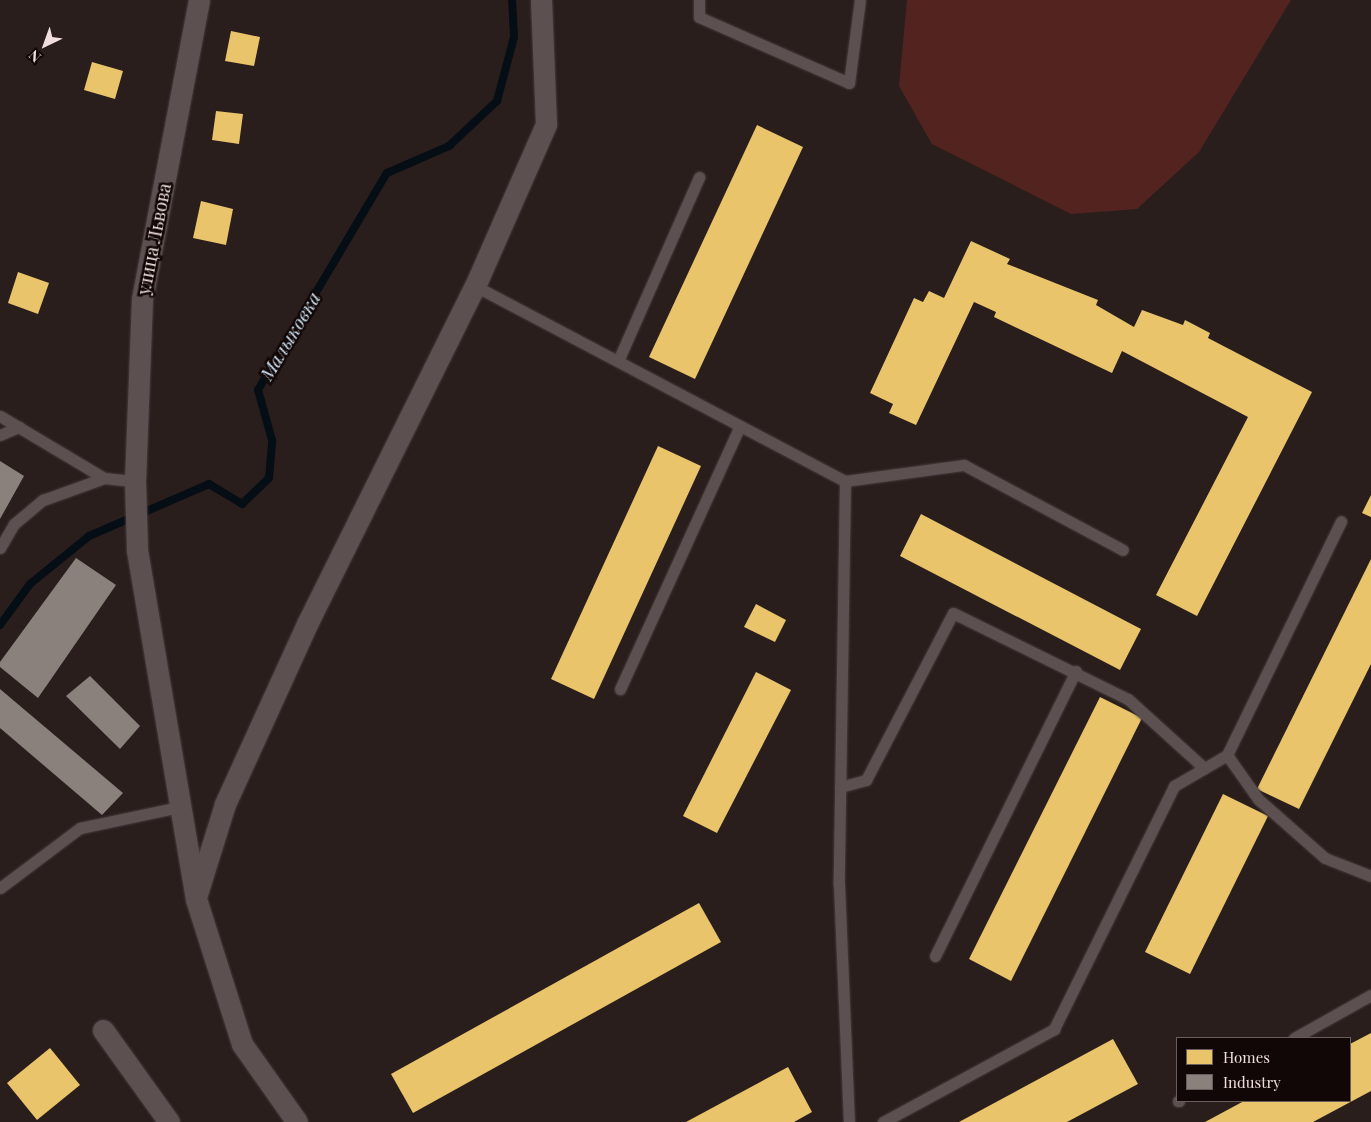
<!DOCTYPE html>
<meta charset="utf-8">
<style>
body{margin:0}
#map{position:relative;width:1371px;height:1122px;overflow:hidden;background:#2a1e1d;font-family:"Playfair Display",serif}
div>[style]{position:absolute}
.green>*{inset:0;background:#532320}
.homes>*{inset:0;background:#e9c46a}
.industry>*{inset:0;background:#8a817c}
.stream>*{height:8px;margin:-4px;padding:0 4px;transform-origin:4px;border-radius:4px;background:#060e15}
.roads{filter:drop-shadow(0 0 1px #463c3b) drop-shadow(0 0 1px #463c3b)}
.lane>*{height:11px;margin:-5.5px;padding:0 5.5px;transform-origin:5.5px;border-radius:5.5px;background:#5c5150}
.street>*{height:21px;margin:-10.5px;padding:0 10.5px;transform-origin:10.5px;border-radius:10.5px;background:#5c5150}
span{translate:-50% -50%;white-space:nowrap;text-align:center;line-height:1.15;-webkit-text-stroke:5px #110706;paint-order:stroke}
.street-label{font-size:18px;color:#efdedc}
.water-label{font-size:19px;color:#cfe4f3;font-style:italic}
.legend{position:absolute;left:1176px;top:1037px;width:175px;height:65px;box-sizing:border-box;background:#110706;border:1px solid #6a5d5c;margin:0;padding:6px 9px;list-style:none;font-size:15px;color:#efdedc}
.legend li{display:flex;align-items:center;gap:10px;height:25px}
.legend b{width:25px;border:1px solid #6a5d5c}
.north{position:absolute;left:20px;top:20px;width:50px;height:50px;-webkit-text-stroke:4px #110706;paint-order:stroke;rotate:222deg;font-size:14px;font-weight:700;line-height:20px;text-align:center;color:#efdedc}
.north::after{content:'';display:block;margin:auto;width:18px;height:22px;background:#efdedc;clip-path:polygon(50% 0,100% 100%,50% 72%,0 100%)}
</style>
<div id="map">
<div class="green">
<i style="clip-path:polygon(907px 0,1291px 0,1199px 152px,1137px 209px,1071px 214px,932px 144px,899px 86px)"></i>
</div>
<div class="homes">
<i style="clip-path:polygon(231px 31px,260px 37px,254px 66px,225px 61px)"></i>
<i style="clip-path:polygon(92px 62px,123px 71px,115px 99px,84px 90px)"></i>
<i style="clip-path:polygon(216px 111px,243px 114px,239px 144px,212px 140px)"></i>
<i style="clip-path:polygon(757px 125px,803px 147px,695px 379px,649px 357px)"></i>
<i style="clip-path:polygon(201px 201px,233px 209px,226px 245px,193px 238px)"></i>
<i style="clip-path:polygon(971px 241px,1010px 259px,1007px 264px,1098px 300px,1096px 305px,1134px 327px,1142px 310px,1183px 325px,1185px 320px,1210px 333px,1208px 338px,1312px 392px,1197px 616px,1156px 595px,1248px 417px,1122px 351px,1112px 373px,994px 317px,996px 312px,974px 302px,916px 425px,889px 413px,893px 404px,870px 393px,914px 298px,923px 302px,929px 291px,944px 298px)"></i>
<i style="clip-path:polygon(18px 272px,49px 283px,38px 314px,8px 303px)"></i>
<i style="clip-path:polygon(658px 446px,701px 466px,594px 699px,551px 679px)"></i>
<i style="clip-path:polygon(1371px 495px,1371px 517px,1362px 513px)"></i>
<i style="clip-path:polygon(921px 514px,1141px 629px,1120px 670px,900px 556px)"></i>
<i style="clip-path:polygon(1371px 559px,1371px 664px,1299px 809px,1257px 789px)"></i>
<i style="clip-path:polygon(756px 604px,786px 620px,775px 642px,744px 627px)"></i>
<i style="clip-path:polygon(756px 672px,791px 690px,717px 833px,683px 816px)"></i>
<i style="clip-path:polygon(1100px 697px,1142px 718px,1011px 981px,969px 959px)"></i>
<i style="clip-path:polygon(1223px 794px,1268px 816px,1190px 974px,1145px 952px)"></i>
<i style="clip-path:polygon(699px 903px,721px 942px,413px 1113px,391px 1074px)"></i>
<i style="clip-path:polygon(1371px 1033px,1371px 1091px,1313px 1122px,1205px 1122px,1244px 1101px,1350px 1101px,1350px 1044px)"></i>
<i style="clip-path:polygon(1113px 1039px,1138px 1084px,1067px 1122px,959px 1122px)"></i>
<i style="clip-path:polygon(50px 1048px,80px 1085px,37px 1120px,7px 1083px)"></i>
<i style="clip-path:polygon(788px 1067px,812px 1112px,794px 1122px,686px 1122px)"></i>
</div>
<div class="industry">
<i style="clip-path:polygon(0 461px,24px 476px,0 519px)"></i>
<i style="clip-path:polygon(76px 558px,116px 585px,38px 698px,0 667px,0 662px)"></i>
<i style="clip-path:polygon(90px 676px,140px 726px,120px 749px,66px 696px)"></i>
<i style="clip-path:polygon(0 689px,123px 793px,102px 815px,0 728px)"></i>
</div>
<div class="stream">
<i style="left:0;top:625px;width:51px;rotate:-53.8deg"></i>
<i style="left:30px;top:584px;width:76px;rotate:-39.1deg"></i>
<i style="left:89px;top:536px;width:131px;rotate:-23.4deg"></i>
<i style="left:209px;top:484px;width:39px;rotate:31deg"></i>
<i style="left:242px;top:504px;width:37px;rotate:-44deg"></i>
<i style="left:269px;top:478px;width:38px;rotate:-85deg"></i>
<i style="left:272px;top:440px;width:52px;rotate:-105.6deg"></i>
<i style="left:258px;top:390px;width:252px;rotate:-59.3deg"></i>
<i style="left:387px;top:173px;width:68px;rotate:-23.5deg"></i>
<i style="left:449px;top:146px;width:66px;rotate:-43.2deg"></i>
<i style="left:497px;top:101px;width:66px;rotate:-75.1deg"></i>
<i style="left:514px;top:37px;width:37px;rotate:-93deg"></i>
</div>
<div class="roads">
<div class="lane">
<i style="left:699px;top:0;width:17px;rotate:90deg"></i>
<i style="left:699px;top:17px;width:164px;rotate:23.7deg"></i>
<i style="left:849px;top:83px;width:84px;rotate:-82.5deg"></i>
<i style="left:475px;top:286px;width:418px;rotate:27.8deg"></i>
<i style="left:845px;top:481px;width:404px;rotate:90.9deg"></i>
<i style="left:839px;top:885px;width:237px;rotate:87.6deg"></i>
<i style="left:618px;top:361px;width:201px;rotate:-66.2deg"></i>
<i style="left:0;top:416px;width:121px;rotate:30.8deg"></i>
<i style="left:104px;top:478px;width:31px;rotate:6deg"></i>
<i style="left:0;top:435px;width:21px;rotate:-23deg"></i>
<i style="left:845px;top:481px;width:120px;rotate:-7.7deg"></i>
<i style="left:964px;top:465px;width:180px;rotate:28.1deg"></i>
<i style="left:0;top:548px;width:28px;rotate:-60deg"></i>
<i style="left:14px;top:524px;width:38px;rotate:-40deg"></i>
<i style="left:43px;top:500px;width:65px;rotate:-19.8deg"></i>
<i style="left:620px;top:689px;width:289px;rotate:-65.5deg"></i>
<i style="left:1227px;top:755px;width:54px;rotate:54.8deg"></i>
<i style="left:1258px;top:799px;width:89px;rotate:41.4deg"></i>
<i style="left:1325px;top:858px;width:49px;rotate:21.4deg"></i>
<i style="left:840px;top:787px;width:27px;rotate:-15deg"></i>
<i style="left:866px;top:780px;width:188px;rotate:-62.5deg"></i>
<i style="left:953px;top:613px;width:195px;rotate:26.2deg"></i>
<i style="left:1128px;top:699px;width:103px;rotate:42.2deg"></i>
<i style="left:0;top:888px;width:100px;rotate:-36.9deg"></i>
<i style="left:80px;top:828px;width:102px;rotate:-11.9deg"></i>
<i style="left:935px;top:956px;width:318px;rotate:-63.7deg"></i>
<i style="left:1294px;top:1038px;width:88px;rotate:-29.2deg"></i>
<i style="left:1178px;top:1101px;width:1px"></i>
<i style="left:883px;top:1122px;width:195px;rotate:-28.5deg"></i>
<i style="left:1054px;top:1029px;width:271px;rotate:-63.7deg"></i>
<i style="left:1174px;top:786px;width:61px;rotate:-30.3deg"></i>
<i style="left:1227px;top:755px;width:260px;rotate:-64deg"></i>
</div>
<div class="street">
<i style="left:199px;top:0;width:304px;rotate:100.8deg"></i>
<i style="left:142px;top:299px;width:182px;rotate:92.2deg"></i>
<i style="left:135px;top:481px;width:69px;rotate:88.3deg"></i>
<i style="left:137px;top:550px;width:354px;rotate:80.4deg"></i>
<i style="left:196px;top:899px;width:152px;rotate:72.4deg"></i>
<i style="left:242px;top:1044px;width:95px;rotate:54.8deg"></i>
<i style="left:197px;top:894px;width:94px;rotate:-72.7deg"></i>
<i style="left:225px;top:804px;width:200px;rotate:-65.5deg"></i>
<i style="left:308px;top:622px;width:375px;rotate:-63.6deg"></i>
<i style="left:475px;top:286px;width:177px;rotate:-66.3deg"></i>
<i style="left:546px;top:124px;width:124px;rotate:-92.3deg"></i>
<i style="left:103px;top:1030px;width:113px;rotate:54.3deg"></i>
</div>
</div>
<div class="street-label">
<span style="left:154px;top:239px;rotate:-79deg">улица Львова</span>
</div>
<div class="water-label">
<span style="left:290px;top:336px;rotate:-59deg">Малыковка</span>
</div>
<ul class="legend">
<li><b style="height:14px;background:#e9c46a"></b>Homes</li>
<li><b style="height:14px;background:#8a817c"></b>Industry</li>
</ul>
<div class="north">N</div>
</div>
